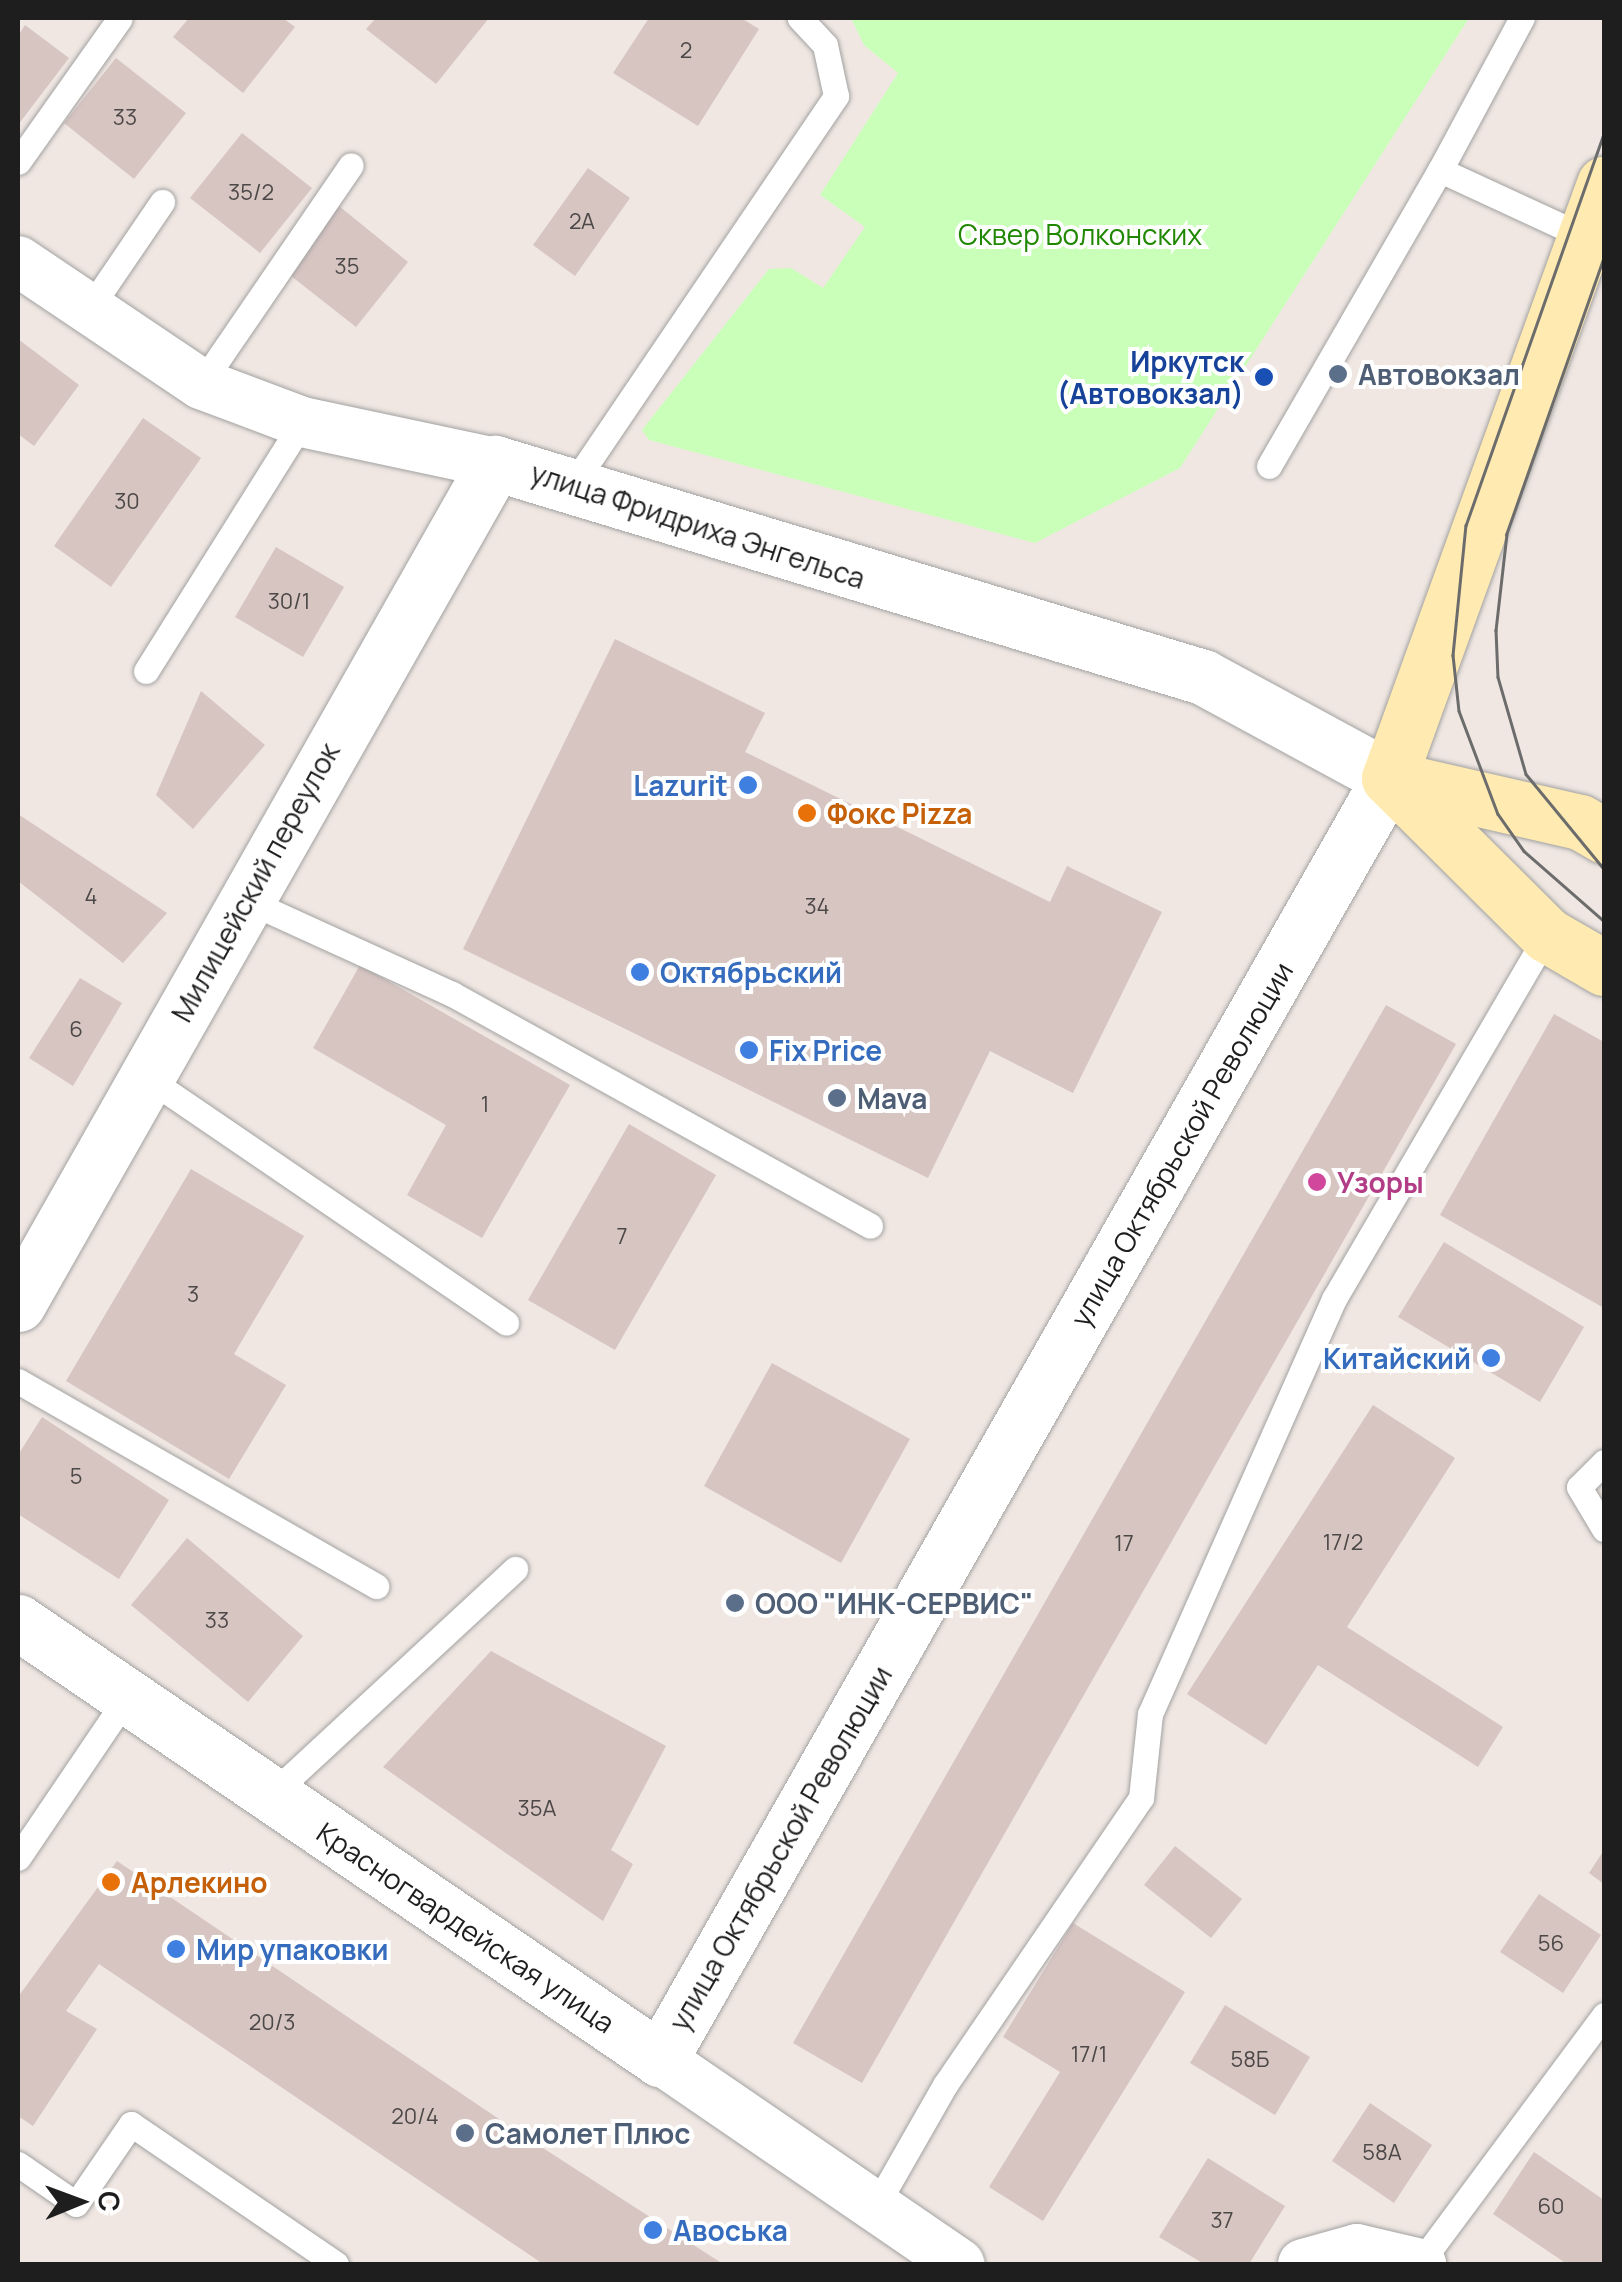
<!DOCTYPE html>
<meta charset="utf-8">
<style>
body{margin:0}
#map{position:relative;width:1622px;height:2282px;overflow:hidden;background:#f0e7e2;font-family:Manrope,sans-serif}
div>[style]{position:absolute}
.park>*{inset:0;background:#caffba}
.building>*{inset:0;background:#d7c5c2}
.roads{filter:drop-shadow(0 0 2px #a2a2a2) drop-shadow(0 0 2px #a2a2a2)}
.service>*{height:25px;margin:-12.5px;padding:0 12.5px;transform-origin:12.5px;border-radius:12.5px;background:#fff}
.minor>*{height:50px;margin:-25px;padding:0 25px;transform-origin:25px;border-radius:25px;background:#fff}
.tertiary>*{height:55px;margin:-27.5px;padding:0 27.5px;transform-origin:27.5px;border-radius:27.5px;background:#fff}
.secondary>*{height:55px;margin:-27.5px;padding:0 27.5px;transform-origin:27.5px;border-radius:27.5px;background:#ffebb1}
.tram>*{height:2.5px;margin:-1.25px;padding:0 1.25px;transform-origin:1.25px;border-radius:1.25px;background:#6c6c6c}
.dots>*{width:28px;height:28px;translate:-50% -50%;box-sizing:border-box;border:5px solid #fff;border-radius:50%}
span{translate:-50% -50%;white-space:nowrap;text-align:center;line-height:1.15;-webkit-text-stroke:8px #fff;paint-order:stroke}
.number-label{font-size:22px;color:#4c4847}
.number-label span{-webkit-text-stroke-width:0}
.park-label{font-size:28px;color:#1f8700}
.transit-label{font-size:28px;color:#164399;font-weight:700}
.right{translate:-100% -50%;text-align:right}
.service-label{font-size:28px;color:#4e5e75;font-weight:700}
.left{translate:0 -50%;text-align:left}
.street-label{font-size:28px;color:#1e1e1e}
.shop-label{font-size:28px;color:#366cbe;font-weight:700}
.food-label{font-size:28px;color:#c56008;font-weight:700}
.hotel-label{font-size:28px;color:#b23c85;font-weight:700}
.frame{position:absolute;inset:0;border:20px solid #1e1e1e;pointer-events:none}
.north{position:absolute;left:30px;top:2152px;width:100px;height:100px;-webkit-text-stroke:8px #fff;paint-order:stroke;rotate:89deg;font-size:28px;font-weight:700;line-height:40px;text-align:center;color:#1e1e1e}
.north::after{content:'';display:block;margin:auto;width:35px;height:45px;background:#1e1e1e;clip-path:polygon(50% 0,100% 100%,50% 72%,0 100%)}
</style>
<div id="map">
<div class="park">
<i style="clip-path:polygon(851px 18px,1469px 18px,1180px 468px,1035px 543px,649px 440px,642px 430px,769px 269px,791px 268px,823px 288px,865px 227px,820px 195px,898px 73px,864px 45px)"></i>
</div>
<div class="building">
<i style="clip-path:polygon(189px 18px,283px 18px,295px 27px,243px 93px,173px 37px)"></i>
<i style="clip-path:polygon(376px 18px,489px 18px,436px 84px,366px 29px)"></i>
<i style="clip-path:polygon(649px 18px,741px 18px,759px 29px,698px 126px,613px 73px)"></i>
<i style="clip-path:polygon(25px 25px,69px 58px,18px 125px,18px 36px)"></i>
<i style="clip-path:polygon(116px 58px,186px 113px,134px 179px,64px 123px)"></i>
<i style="clip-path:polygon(242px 133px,312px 188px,260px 253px,190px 198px)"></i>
<i style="clip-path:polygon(588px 168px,630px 198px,575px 276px,533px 245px)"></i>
<i style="clip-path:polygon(339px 206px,408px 262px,356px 327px,286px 272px)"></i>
<i style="clip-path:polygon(18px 339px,79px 385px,34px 446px,18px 434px)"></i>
<i style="clip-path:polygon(143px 418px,201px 458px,111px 587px,54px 546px)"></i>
<i style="clip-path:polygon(276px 547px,344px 587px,303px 657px,235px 617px)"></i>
<i style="clip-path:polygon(615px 639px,765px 713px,745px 752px,1050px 902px,1067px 866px,1162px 912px,1073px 1093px,990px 1051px,928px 1178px,463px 949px)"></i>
<i style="clip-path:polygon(201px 691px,265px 745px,193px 829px,156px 795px)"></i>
<i style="clip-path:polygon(18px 814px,167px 913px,123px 963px,18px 881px)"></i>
<i style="clip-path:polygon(360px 965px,570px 1085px,482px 1238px,407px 1195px,446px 1125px,313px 1048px)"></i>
<i style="clip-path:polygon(80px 978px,122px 1003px,73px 1086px,29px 1058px)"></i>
<i style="clip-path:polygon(1386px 1005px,1456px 1044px,862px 2083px,793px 2043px)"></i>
<i style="clip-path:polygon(1554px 1014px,1604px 1042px,1604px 1308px,1440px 1215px)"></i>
<i style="clip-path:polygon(629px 1124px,716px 1175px,615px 1350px,528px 1300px)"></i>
<i style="clip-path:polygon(191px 1169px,304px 1236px,234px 1354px,286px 1385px,229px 1479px,66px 1381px)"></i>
<i style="clip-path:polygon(1444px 1242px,1584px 1327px,1540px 1402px,1398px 1317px)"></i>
<i style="clip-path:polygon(772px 1363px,910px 1439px,841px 1563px,704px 1486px)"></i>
<i style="clip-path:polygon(1373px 1405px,1455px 1458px,1347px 1627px,1503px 1727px,1478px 1767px,1318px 1665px,1266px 1745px,1187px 1694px)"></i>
<i style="clip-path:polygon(42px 1417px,169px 1500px,119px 1579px,18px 1514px,18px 1455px)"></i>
<i style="clip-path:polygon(187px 1538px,303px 1636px,248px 1702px,131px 1605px)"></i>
<i style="clip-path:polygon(491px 1651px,666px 1746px,611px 1850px,633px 1864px,603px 1921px,383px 1767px)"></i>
<i style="clip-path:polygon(1175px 1846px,1242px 1899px,1211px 1938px,1144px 1885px)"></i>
<i style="clip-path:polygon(1604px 1850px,1604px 1884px,1589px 1873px)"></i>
<i style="clip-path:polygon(117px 1861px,515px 2130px,723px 2264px,543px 2264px,99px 1964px,66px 2011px,97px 2029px,33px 2126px,18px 2116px,18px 1997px)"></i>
<i style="clip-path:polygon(1539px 1894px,1601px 1935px,1563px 1993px,1500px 1952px)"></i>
<i style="clip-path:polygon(1073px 1923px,1185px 1992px,1043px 2221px,989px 2187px,1060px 2072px,1003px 2037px)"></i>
<i style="clip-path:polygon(1225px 2005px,1310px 2057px,1275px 2115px,1190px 2063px)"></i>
<i style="clip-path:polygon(1370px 2103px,1432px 2145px,1394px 2203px,1332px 2161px)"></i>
<i style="clip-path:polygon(1534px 2152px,1604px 2200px,1602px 2264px,1567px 2264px,1493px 2214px)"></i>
<i style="clip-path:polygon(1208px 2158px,1285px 2206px,1249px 2264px,1204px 2264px,1159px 2237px)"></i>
</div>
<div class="roads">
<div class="service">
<i style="left:18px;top:162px;width:176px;rotate:-54.7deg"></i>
<i style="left:1440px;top:170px;width:173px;rotate:-61.7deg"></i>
<i style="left:88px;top:311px;width:132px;rotate:-55.8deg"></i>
<i style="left:201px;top:384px;width:265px;rotate:-55.6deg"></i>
<i style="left:1269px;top:466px;width:342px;rotate:-60deg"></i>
<i style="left:1440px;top:170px;width:160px;rotate:24.8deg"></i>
<i style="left:576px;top:480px;width:464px;rotate:-55.9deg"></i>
<i style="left:836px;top:96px;width:52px;rotate:-102.2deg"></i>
<i style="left:825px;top:45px;width:37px;rotate:-133deg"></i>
<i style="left:146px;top:671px;width:294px;rotate:-57.9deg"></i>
<i style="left:248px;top:901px;width:224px;rotate:24.5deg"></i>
<i style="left:452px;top:994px;width:478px;rotate:29deg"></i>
<i style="left:146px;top:1077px;width:436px;rotate:34.3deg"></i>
<i style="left:18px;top:1381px;width:413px;rotate:29.8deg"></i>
<i style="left:1604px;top:1462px;width:35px;rotate:135deg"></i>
<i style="left:1579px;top:1487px;width:49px;rotate:59.2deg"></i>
<i style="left:271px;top:1795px;width:333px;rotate:-42.8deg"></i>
<i style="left:18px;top:1858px;width:194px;rotate:-55.9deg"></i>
<i style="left:18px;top:2164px;width:70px;rotate:34.6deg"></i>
<i style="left:76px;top:2204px;width:97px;rotate:-55.5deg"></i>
<i style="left:131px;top:2124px;width:248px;rotate:34.3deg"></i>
<i style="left:873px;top:2211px;width:145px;rotate:-60.3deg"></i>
<i style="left:945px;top:2085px;width:348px;rotate:-55.7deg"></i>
<i style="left:1141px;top:1798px;width:84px;rotate:-83.9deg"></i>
<i style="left:1150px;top:1714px;width:454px;rotate:-66.1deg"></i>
<i style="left:1334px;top:1299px;width:422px;rotate:-59.7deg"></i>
<i style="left:1420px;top:2263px;width:309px;rotate:-53.4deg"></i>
</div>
<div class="minor">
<i style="left:18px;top:261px;width:220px;rotate:33.9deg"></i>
<i style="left:201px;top:384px;width:108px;rotate:20.6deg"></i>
<i style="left:302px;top:422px;width:197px;rotate:12deg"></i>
<i style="left:660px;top:2059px;width:363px;rotate:34.4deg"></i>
<i style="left:1303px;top:2264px;width:56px;rotate:-15.5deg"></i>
<i style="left:1357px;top:2249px;width:66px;rotate:13.2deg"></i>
</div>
<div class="tertiary">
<i style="left:18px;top:1304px;width:967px;rotate:-60.44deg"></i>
<i style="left:495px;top:463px;width:740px;rotate:16.82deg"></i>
<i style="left:1203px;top:677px;width:212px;rotate:28.5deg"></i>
<i style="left:1389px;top:778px;width:1474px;rotate:119.64deg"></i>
<i style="left:660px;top:2059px;width:777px;rotate:-145.76deg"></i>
</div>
<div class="secondary">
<i style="left:1389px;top:778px;width:632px;rotate:-70.1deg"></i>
<i style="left:1389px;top:778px;width:223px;rotate:44.8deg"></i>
<i style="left:1547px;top:935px;width:66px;rotate:30.1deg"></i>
<i style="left:1392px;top:779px;width:193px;rotate:12.9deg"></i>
<i style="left:1580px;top:822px;width:28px;rotate:30deg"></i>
</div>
</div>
<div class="tram">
<i style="left:1604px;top:134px;width:415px;rotate:109.4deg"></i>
<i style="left:1466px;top:525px;width:131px;rotate:95.7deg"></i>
<i style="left:1453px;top:655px;width:56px;rotate:83.9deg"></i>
<i style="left:1459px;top:711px;width:110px;rotate:69.3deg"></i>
<i style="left:1498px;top:814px;width:45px;rotate:54.9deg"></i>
<i style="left:1524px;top:851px;width:106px;rotate:41.2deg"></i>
<i style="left:1604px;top:258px;width:293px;rotate:109.4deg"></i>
<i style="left:1507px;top:534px;width:97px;rotate:96.5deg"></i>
<i style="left:1496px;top:630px;width:47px;rotate:87.6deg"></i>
<i style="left:1498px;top:677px;width:101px;rotate:73.9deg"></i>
<i style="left:1526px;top:774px;width:123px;rotate:50.6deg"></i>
</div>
<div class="dots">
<i style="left:1338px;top:374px;background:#5c6f8a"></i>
<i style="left:1264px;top:377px;background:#1a4fb4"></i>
<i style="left:748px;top:785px;background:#3f7fe0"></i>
<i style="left:807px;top:813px;background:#e8710a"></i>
<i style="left:640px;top:972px;background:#3f7fe0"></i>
<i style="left:749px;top:1050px;background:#3f7fe0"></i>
<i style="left:837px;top:1098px;background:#5c6f8a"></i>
<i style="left:1317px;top:1182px;background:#d1479c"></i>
<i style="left:1491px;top:1358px;background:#3f7fe0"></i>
<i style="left:735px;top:1603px;background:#5c6f8a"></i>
<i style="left:111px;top:1882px;background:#e8710a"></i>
<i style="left:176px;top:1949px;background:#3f7fe0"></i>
<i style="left:465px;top:2133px;background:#5c6f8a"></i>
<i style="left:653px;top:2230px;background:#3f7fe0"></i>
</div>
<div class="number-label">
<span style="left:686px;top:51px">2</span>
<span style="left:125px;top:118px">33</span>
<span style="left:251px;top:193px">35/2</span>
<span style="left:582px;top:222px">2А</span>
<span style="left:347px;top:267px">35</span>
<span style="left:127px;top:502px">30</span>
<span style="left:289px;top:602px">30/1</span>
<span style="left:91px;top:897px">4</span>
<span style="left:817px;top:907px">34</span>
<span style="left:76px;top:1030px">6</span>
<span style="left:485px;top:1105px">1</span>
<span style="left:622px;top:1237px">7</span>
<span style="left:193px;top:1295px">3</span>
<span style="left:76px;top:1477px">5</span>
<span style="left:1343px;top:1543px">17/2</span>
<span style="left:1124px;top:1544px">17</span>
<span style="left:217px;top:1621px">33</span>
<span style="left:537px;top:1809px">35А</span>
<span style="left:1551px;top:1944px">56</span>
<span style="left:272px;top:2023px">20/3</span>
<span style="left:1089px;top:2055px">17/1</span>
<span style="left:1250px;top:2060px">58Б</span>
<span style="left:415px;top:2117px">20/4</span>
<span style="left:1382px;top:2153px">58А</span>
<span style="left:1551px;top:2207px">60</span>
<span style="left:1222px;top:2221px">37</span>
</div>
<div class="park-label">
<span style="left:1080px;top:234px">Сквер Волконских</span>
</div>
<div class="transit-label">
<span class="right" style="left:1244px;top:377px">Иркутск<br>(Автовокзал)</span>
</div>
<div class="service-label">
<span class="left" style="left:1358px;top:374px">Автовокзал</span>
<span class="left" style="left:857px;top:1098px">Mava</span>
<span class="left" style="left:755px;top:1603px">ООО "ИНК-СЕРВИС"</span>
<span class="left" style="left:485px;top:2133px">Самолет Плюс</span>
</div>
<div class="street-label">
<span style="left:698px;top:525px;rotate:18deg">улица Фридриха Энгельса</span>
<span style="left:255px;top:882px;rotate:-61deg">Милицейский переулок</span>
<span style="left:1181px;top:1144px;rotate:-60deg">улица Октябрьской Революции</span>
<span style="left:780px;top:1848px;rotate:-60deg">улица Октябрьской Революции</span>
<span style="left:466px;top:1927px;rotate:34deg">Красногвардейская улица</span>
</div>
<div class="shop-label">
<span class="right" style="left:728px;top:785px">Lazurit</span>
<span class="left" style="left:660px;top:972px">Октябрьский</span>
<span class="left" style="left:769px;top:1050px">Fix Price</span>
<span class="right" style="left:1471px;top:1358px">Китайский</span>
<span class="left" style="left:196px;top:1949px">Мир упаковки</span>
<span class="left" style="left:673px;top:2230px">Авоська</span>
</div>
<div class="food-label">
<span class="left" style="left:827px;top:813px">Фокс Pizza</span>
<span class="left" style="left:131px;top:1882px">Арлекино</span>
</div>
<div class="hotel-label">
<span class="left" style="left:1337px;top:1182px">Узоры</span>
</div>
<div class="frame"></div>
<div class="north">С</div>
</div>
